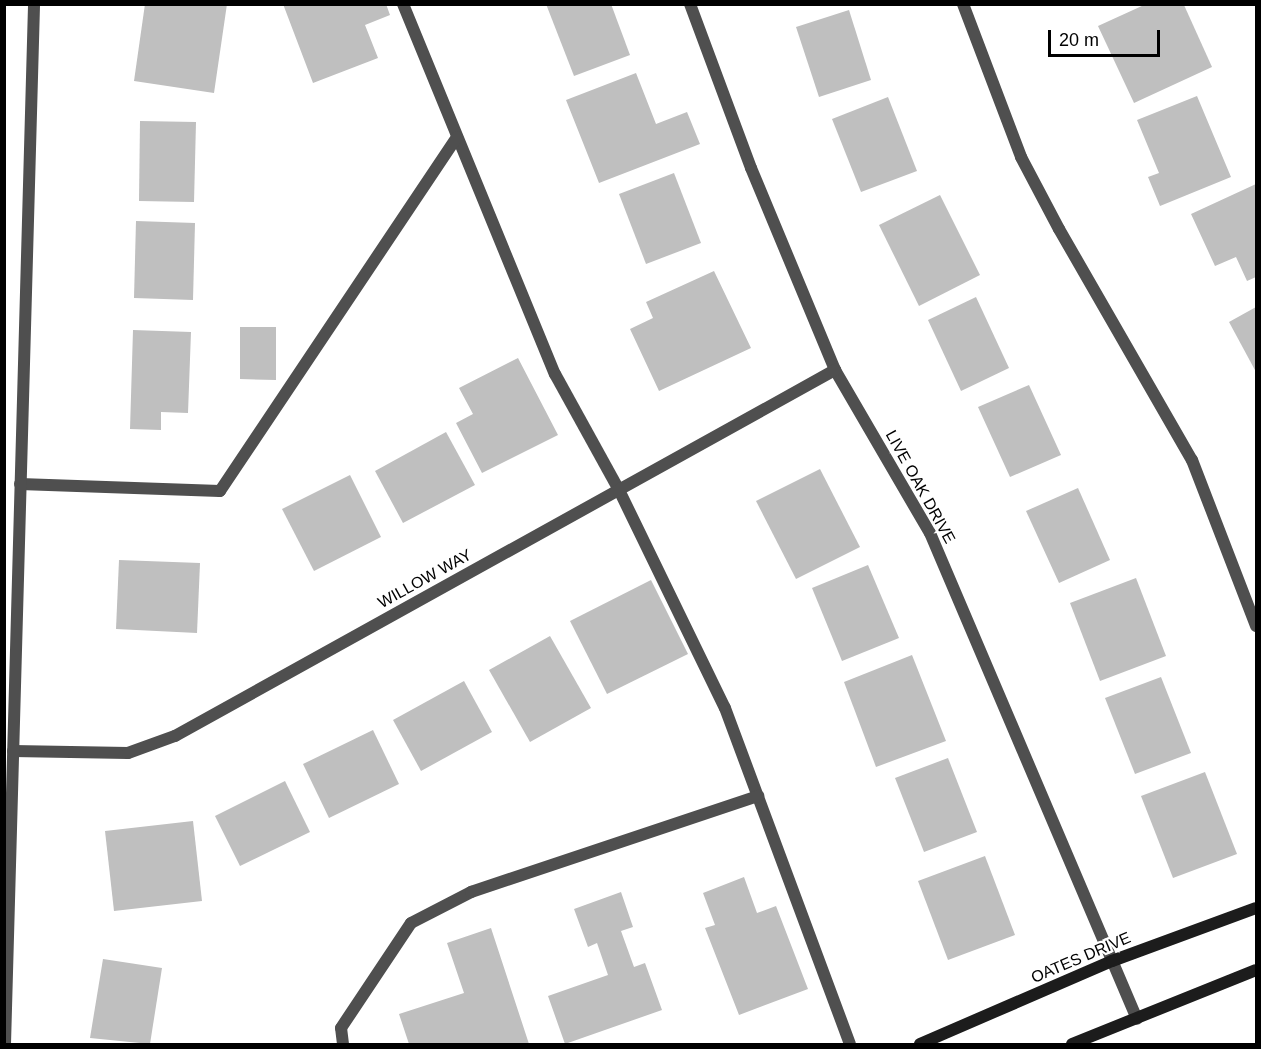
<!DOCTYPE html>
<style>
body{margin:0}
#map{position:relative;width:1261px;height:1049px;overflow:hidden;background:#fff;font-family:Arial,sans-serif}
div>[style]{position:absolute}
.building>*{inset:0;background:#bfbfbf}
.service>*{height:12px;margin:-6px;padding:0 6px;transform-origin:6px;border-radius:6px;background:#4f4f4f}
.minor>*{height:12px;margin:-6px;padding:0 6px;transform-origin:6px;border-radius:6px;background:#4f4f4f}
.secondary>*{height:12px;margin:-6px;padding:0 6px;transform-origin:6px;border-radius:6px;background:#1c1c1c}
span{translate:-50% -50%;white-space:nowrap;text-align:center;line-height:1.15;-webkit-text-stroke:4.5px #fff;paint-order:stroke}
.street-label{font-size:16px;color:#000}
.frame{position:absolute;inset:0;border:6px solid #000;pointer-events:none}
.scale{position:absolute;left:1048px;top:30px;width:112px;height:27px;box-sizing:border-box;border:3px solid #000;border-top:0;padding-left:8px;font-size:18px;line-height:21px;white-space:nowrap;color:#000;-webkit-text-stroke:4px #fff;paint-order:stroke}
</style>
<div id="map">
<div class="building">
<i style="clip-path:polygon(145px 4px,227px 4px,214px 93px,134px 81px)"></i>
<i style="clip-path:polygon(283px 4px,386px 4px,390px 15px,365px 25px,378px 58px,313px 83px)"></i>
<i style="clip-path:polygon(546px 4px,611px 4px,630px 55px,574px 76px)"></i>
<i style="clip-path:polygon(1144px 5px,1184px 5px,1212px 67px,1134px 103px,1098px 26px)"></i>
<i style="clip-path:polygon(849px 10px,871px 80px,819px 97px,796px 27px)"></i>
<i style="clip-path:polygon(636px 73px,656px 124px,687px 112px,700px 144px,599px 183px,566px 100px)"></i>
<i style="clip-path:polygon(1197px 96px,1231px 177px,1160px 206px,1148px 177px,1159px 173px,1137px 120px)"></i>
<i style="clip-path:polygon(888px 97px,917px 171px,861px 192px,832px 119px)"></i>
<i style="clip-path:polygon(140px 121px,196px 122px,194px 202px,139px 201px)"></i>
<i style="clip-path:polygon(674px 173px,701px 243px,646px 264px,619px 194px)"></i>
<i style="clip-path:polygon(1256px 184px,1256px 277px,1247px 281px,1236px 257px,1215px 266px,1191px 214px)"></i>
<i style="clip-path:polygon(940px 195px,980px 275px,919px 306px,879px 225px)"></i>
<i style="clip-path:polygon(136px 221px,195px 223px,193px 300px,134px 298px)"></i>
<i style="clip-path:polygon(714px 271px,751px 348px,659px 391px,630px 329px,653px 318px,646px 302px)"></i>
<i style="clip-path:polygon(976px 297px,1009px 368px,961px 391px,928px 320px)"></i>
<i style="clip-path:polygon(1256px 307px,1256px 372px,1229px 322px)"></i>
<i style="clip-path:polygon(240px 327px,276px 327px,276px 380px,240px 379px)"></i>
<i style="clip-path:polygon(133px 330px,191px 332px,188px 413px,161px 412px,161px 430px,130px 429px)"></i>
<i style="clip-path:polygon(518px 358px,558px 435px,482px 473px,456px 423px,473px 414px,459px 388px)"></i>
<i style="clip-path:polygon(1029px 385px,1061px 455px,1010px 477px,978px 407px)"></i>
<i style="clip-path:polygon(446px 432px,475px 485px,403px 523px,375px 471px)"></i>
<i style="clip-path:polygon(820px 469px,860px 547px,796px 579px,756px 501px)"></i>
<i style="clip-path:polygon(350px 475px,381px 537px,314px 571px,282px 509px)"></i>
<i style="clip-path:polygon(1078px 488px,1110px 560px,1059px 583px,1026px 511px)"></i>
<i style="clip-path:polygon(119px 560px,200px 563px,197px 633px,116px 629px)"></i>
<i style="clip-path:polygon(868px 565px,899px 638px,842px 661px,812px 588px)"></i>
<i style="clip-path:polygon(1136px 578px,1166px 656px,1100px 681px,1070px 603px)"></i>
<i style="clip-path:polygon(651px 580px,688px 654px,607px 694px,570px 621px)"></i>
<i style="clip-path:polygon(550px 636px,591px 708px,530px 742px,489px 670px)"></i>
<i style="clip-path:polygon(912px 655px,946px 741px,876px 767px,844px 682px)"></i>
<i style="clip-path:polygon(1161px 677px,1191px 753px,1135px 774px,1105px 698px)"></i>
<i style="clip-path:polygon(464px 681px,492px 732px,421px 771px,393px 720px)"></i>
<i style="clip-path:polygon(373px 730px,399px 784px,329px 818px,303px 764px)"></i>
<i style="clip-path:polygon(948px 758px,977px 832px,924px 852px,895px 778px)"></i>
<i style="clip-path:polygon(1205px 772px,1237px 854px,1173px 878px,1141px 796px)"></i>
<i style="clip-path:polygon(285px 781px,310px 832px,240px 866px,215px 816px)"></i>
<i style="clip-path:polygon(193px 821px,202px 901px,114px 911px,105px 831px)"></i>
<i style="clip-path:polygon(985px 856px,1015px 935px,948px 960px,918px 881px)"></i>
<i style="clip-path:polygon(744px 877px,757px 913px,776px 906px,808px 989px,739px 1015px,705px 928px,715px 925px,703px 893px)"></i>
<i style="clip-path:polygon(621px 892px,633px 927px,621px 931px,634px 967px,645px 963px,662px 1010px,565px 1044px,548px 996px,608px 975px,597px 943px,588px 947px,574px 909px)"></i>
<i style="clip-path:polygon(491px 928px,529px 1044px,409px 1044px,399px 1014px,464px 993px,447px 943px)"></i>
<i style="clip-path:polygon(103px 959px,162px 968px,150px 1044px,90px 1038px)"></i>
</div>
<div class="service">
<i style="left:403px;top:4px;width:400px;rotate:67.7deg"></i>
<i style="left:555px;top:374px;width:132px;rotate:61.1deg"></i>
<i style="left:619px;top:490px;width:242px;rotate:64.1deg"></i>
<i style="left:725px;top:708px;width:358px;rotate:69.6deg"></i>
<i style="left:963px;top:4px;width:164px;rotate:69.2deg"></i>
<i style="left:1021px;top:157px;width:81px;rotate:62.2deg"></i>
<i style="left:1059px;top:229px;width:267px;rotate:60.1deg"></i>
<i style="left:1192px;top:460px;width:178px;rotate:68.9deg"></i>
<i style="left:20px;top:484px;width:200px;rotate:2deg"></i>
<i style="left:220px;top:491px;width:426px;rotate:-56.2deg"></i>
<i style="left:343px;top:1044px;width:16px;rotate:-97deg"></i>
<i style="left:341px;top:1028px;width:126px;rotate:-56.3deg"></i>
<i style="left:411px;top:923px;width:68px;rotate:-27.3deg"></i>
<i style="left:471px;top:892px;width:303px;rotate:-18.5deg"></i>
</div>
<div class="minor">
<i style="left:690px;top:4px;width:175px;rotate:69.6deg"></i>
<i style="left:751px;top:168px;width:219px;rotate:67.4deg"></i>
<i style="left:835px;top:370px;width:189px;rotate:59.8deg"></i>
<i style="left:930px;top:533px;width:528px;rotate:66.93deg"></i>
<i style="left:13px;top:751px;width:115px;rotate:1deg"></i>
<i style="left:128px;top:753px;width:50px;rotate:-19.9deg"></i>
<i style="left:175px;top:736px;width:755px;rotate:-29.01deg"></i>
<i style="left:5px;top:1044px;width:1040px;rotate:-88.4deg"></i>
</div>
<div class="secondary">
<i style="left:920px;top:1044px;width:209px;rotate:-23.4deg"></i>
<i style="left:1112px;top:961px;width:153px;rotate:-20.2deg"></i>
<i style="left:1072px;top:1044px;width:198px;rotate:-21.9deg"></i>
</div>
<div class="street-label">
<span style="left:920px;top:487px;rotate:61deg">LIVE OAK DRIVE</span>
<span style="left:425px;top:579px;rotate:-29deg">WILLOW WAY</span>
<span style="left:1081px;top:958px;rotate:-23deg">OATES DRIVE</span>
</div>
<div class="frame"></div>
<div class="scale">20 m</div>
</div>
